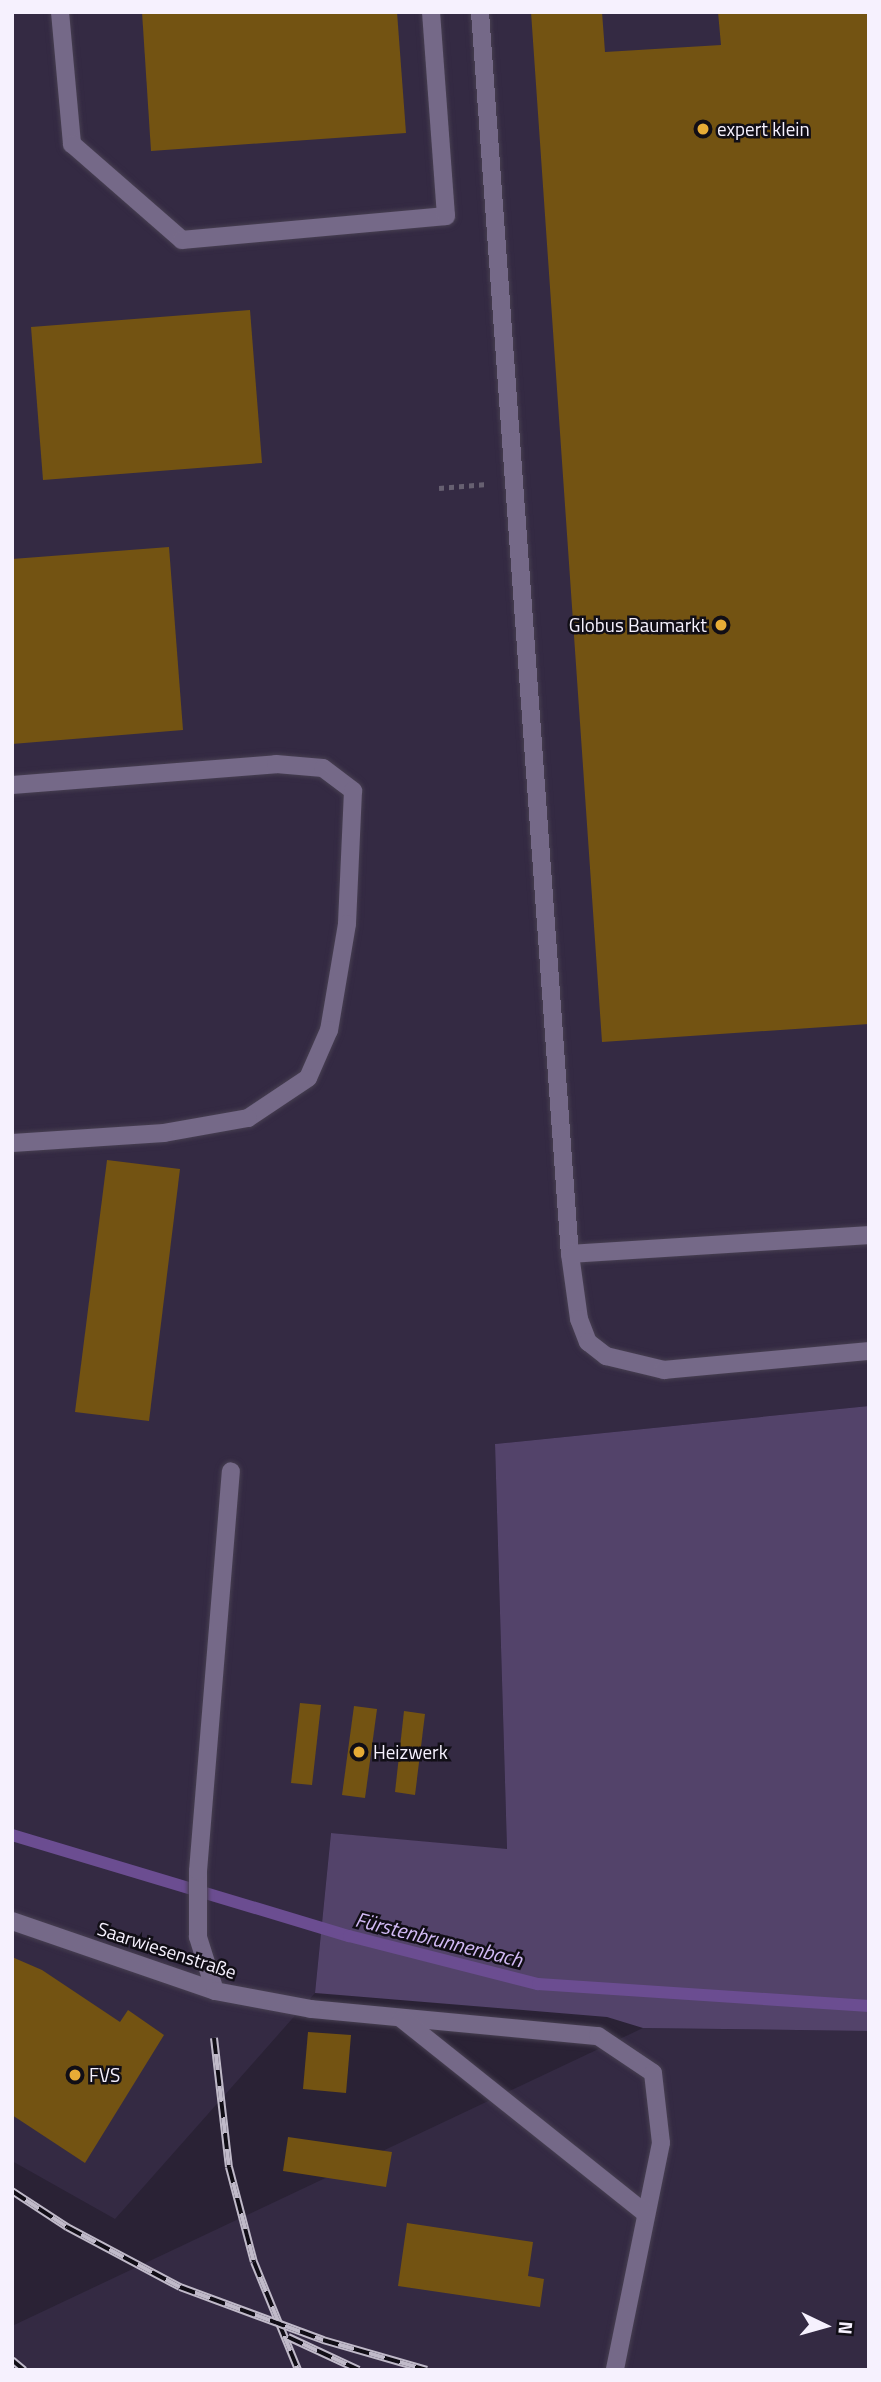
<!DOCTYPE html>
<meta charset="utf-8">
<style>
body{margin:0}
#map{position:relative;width:881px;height:2382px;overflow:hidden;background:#2a2235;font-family:"Titillium Web",sans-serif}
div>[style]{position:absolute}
.built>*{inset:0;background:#342a43}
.green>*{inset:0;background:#53436a}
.stream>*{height:12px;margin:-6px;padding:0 6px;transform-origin:6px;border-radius:6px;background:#6b4d91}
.building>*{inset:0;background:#735312}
.path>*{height:4.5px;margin-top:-2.25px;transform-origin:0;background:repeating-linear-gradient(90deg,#676071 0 5px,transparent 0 10px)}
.roads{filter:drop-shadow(0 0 2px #473f51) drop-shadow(0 0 2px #473f51)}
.service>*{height:18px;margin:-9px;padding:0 9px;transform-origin:9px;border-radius:9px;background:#756988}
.minor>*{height:18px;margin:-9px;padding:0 9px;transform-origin:9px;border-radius:9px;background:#756988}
.rail>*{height:8px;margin-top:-4px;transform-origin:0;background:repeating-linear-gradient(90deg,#110e16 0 16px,#c0bac9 0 32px);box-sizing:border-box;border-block:2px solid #c0bac9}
.dots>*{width:19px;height:19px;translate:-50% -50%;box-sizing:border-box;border:4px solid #110e16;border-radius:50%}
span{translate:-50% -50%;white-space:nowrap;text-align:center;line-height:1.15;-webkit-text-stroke:5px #110e16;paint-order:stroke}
.poi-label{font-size:19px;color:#f6f1fe}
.left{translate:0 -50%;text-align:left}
.right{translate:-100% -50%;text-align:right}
.street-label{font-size:19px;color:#f6f1fe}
.water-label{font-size:21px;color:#d2baf5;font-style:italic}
.frame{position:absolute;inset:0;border:14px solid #f6f1fe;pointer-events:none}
.north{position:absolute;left:790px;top:2291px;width:70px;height:70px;-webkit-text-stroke:5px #110e16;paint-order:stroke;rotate:95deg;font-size:19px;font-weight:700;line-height:28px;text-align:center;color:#f6f1fe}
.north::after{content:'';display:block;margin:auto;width:24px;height:32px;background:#f6f1fe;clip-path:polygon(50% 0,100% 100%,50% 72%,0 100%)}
</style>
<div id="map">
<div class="built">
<i style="clip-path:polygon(12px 12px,869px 12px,869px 1406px,495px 1444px,507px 1850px,331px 1833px,315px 1993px,115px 2219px,12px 2161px)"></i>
<i style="clip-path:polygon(643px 2028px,869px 2031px,869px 2370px,12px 2370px,12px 2326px)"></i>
</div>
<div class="green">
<i style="clip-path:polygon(869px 1406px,869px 2031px,643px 2028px,607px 2017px,315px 1993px,331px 1833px,507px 1849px,495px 1444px)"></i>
</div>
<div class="stream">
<i style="left:12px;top:1835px;width:352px;rotate:16.7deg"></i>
<i style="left:349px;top:1936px;width:195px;rotate:14.3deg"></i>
<i style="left:538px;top:1984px;width:332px;rotate:3.8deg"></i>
</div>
<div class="building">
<i style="clip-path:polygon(142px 12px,397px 12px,406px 133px,151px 151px)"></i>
<i style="clip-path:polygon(531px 12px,602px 12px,605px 52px,721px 45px,718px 12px,869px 12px,869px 1024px,602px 1042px)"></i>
<i style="clip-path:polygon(250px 310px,262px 463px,43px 480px,31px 327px)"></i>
<i style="clip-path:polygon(169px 547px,183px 730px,12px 744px,12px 559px)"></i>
<i style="clip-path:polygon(107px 1160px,180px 1169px,149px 1421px,75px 1412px)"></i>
<i style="clip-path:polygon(300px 1703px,321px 1705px,312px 1785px,291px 1783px)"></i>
<i style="clip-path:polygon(354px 1706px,377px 1709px,365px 1798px,342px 1795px)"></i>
<i style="clip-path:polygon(404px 1711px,425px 1714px,415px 1795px,395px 1792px)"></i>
<i style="clip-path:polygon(12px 1957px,42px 1970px,120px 2022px,128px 2010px,164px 2035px,85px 2163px,12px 2115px)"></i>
<i style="clip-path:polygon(308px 2032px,351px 2035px,346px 2093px,303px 2089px)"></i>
<i style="clip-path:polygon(288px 2137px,392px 2152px,386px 2187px,283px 2171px)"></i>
<i style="clip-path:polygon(407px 2223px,533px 2242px,528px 2276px,544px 2279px,540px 2307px,398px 2286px)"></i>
</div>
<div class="path">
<i style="left:439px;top:488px;width:48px;rotate:-4.8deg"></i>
</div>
<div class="roads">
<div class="service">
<i style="left:60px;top:12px;width:133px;rotate:84.8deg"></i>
<i style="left:72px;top:144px;width:146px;rotate:41.1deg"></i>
<i style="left:182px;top:240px;width:265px;rotate:-5.2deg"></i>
<i style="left:446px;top:216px;width:205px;rotate:-94.2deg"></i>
<i style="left:480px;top:12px;width:1245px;rotate:85.86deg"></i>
<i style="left:570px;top:1254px;width:66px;rotate:82.1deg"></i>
<i style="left:579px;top:1319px;width:25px;rotate:69deg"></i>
<i style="left:588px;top:1342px;width:23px;rotate:38deg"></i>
<i style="left:606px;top:1356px;width:60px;rotate:13.6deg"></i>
<i style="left:664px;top:1370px;width:206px;rotate:-5.3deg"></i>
<i style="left:12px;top:785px;width:265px;rotate:-4.5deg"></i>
<i style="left:276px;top:764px;width:47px;rotate:4.9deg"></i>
<i style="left:323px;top:768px;width:38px;rotate:37deg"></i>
<i style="left:353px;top:791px;width:133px;rotate:92.6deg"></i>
<i style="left:347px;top:924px;width:108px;rotate:99.6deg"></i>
<i style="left:329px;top:1030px;width:52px;rotate:113.6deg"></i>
<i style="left:308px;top:1078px;width:72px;rotate:146.3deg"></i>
<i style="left:248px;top:1118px;width:85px;rotate:169.9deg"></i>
<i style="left:164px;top:1133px;width:152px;rotate:176.2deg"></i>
<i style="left:570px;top:1254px;width:300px;rotate:-3.6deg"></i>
<i style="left:215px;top:1991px;width:57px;rotate:-107.5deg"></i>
<i style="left:198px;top:1937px;width:66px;rotate:-90deg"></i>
<i style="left:198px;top:1871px;width:401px;rotate:-85.3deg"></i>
<i style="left:311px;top:2009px;width:288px;rotate:5.4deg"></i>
<i style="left:598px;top:2036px;width:66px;rotate:33.9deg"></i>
<i style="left:653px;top:2073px;width:70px;rotate:83.5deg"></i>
<i style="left:661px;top:2143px;width:232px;rotate:101.5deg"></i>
<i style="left:402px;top:2019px;width:312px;rotate:38.6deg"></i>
</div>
<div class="minor">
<i style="left:12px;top:1921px;width:215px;rotate:19deg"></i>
<i style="left:215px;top:1991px;width:98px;rotate:10.6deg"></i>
</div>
</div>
<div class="rail">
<i style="left:214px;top:2038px;width:130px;rotate:83.4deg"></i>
<i style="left:229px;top:2167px;width:98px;rotate:75.3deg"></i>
<i style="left:254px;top:2262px;width:117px;rotate:67.8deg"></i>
<i style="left:12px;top:2191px;width:66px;rotate:33.2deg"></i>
<i style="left:67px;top:2227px;width:128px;rotate:28deg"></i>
<i style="left:180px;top:2287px;width:153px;rotate:20.3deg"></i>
<i style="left:323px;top:2340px;width:108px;rotate:16.1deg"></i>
<i style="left:288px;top:2337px;width:78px;rotate:24.9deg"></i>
<i style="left:12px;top:2360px;width:16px;rotate:40deg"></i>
</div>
<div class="dots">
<i style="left:703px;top:129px;background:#e7ac36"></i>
<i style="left:721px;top:625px;background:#e7ac36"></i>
<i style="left:359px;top:1752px;background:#e7ac36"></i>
<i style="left:75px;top:2075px;background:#e7ac36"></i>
</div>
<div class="poi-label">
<span class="left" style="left:717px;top:129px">expert klein</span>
<span class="right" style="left:707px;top:625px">Globus Baumarkt</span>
<span class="left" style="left:373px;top:1752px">Heizwerk</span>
<span class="left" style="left:89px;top:2075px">FVS</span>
</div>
<div class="street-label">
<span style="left:167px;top:1950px;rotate:18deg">Saarwiesenstraße</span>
</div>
<div class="water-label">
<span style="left:439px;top:1939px;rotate:14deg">Fürstenbrunnenbach</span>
</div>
<div class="frame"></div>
<div class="north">N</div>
</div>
